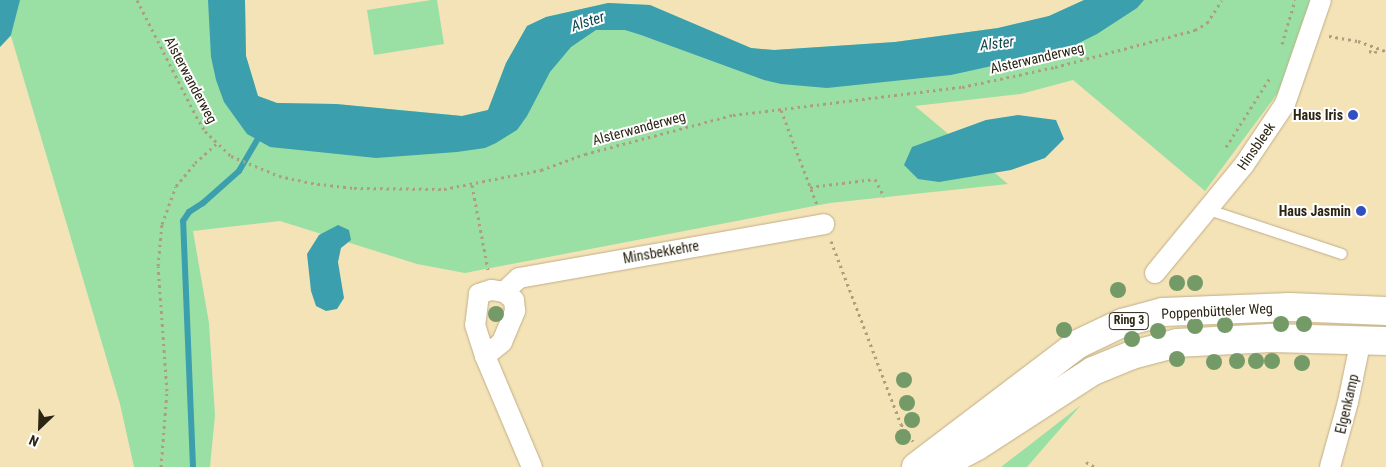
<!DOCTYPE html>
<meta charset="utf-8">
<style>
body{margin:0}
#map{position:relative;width:1386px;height:467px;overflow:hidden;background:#f5e3b8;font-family:"Roboto Condensed",sans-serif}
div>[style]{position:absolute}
.green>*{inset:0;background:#9ae0a4}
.water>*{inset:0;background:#3c9fad}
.stream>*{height:6px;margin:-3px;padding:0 3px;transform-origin:3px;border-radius:3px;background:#3c9fad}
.path>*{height:3px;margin-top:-1.5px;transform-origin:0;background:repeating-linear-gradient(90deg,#ad9f7d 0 2.5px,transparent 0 6.5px)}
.roads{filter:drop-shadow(0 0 1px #c0ae86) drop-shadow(0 0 1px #c0ae86)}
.service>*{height:10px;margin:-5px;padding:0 5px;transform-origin:5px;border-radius:5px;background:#fff}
.minor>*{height:20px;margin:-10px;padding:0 10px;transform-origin:10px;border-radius:10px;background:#fff}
.primary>*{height:28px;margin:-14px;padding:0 14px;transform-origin:14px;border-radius:14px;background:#fff}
.trees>*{width:16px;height:16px;margin:-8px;border-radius:50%;background:#749a67}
.dots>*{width:14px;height:14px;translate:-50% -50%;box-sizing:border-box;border:2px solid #fff;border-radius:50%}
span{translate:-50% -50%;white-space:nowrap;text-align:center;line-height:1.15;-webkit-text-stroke:4px #fff;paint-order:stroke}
.shield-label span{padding:1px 4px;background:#fff;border:1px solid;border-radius:4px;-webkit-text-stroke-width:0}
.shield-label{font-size:12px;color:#2c2515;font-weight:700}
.street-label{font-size:14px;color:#2c2515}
.poi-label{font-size:14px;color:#2c2515;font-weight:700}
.right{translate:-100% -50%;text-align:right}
.water-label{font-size:15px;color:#0a464d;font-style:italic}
.north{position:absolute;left:15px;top:402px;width:50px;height:50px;-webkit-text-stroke:4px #fff;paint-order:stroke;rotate:204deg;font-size:14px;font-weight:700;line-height:20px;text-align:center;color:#2c2515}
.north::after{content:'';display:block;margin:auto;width:18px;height:22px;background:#2c2515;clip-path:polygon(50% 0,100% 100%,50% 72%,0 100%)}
</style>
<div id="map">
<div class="green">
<i style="clip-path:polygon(0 0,245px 0,246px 56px,258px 96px,277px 103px,336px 104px,462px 116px,488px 110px,506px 63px,527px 26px,546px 17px,608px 3px,650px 5px,751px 48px,774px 50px,895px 42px,998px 28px,1049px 16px,1084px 0,1313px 0,1283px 86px,1205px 191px,1073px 80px,1021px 94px,915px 106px,1008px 184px,830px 203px,465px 273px,417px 264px,280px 221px,193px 231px,209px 323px,215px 415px,210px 467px,134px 467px,120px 404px,11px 36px,0 47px)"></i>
<i style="clip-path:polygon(431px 0,437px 0,444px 44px,374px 55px,367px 10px)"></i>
<i style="clip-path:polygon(1081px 405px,1027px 467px,1001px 467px)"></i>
</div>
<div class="water">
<i style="clip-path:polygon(0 0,20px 0,11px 35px,0 47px)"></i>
<i style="clip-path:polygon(208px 0,245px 0,246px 56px,258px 96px,277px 103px,336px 104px,462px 116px,488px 110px,506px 63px,527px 26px,546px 17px,608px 3px,650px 5px,751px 48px,774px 50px,895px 42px,998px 28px,1049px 16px,1084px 0,1144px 0,1137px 8px,1097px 34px,1065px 50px,951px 75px,827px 88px,781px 84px,764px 80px,641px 35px,625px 30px,596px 30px,571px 47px,550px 72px,527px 116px,517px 130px,496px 143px,485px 148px,457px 152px,376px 158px,270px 147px,247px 134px,224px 102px,216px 80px,211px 57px)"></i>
<i style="clip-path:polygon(1018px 115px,1056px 120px,1064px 139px,1045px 158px,1011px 170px,939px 182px,918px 179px,904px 165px,912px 147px,986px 120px)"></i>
<i style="clip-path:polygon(338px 225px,349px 230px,351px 240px,341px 248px,338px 262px,344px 298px,337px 309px,326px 311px,316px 306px,311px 291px,307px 254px,319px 235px)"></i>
</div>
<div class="stream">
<i style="left:193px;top:467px;width:246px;rotate:-92.3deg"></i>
<i style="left:183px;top:221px;width:11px;rotate:-56deg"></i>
<i style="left:189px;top:212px;width:17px;rotate:-33deg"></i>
<i style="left:203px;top:203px;width:48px;rotate:-41.6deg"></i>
<i style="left:239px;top:171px;width:42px;rotate:-59.7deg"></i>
</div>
<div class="path">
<i style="left:137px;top:0;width:130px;rotate:63deg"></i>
<i style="left:196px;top:116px;width:17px;rotate:59deg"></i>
<i style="left:205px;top:131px;width:36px;rotate:44deg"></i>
<i style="left:231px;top:156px;width:52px;rotate:22.6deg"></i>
<i style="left:279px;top:176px;width:33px;rotate:12deg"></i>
<i style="left:311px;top:183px;width:43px;rotate:6.6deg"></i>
<i style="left:354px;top:188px;width:90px;rotate:0.6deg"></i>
<i style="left:444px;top:189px;width:99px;rotate:-11.1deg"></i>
<i style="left:541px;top:170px;width:47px;rotate:-20deg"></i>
<i style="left:585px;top:154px;width:153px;rotate:-14.8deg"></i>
<i style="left:733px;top:115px;width:231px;rotate:-7deg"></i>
<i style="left:962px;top:87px;width:95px;rotate:-12.1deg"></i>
<i style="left:1055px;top:67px;width:145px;rotate:-14.8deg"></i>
<i style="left:1195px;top:30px;width:14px;rotate:-30deg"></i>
<i style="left:1207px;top:23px;width:27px;rotate:-57deg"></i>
<i style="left:1329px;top:36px;width:29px;rotate:10deg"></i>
<i style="left:1358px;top:41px;width:30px;rotate:20deg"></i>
<i style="left:1282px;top:44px;width:46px;rotate:-73.5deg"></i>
<i style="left:1369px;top:51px;width:6px;rotate:18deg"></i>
<i style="left:1375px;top:53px;width:5px;rotate:-68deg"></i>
<i style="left:781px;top:110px;width:102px;rotate:69.2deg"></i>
<i style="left:1226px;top:147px;width:84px;rotate:-57.6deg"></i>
<i style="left:472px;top:185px;width:86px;rotate:79.3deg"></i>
<i style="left:810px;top:187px;width:65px;rotate:-7deg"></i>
<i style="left:875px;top:179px;width:20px;rotate:63deg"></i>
<i style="left:831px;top:241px;width:196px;rotate:69.1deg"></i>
<i style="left:901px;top:424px;width:21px;rotate:55deg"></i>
<i style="left:1086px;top:462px;width:10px;rotate:29deg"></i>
<i style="left:161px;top:467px;width:76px;rotate:-85.5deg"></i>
<i style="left:167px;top:391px;width:125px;rotate:-94.1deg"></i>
<i style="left:158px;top:266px;width:42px;rotate:-84.6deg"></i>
<i style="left:162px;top:224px;width:40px;rotate:-69.8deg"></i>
<i style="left:176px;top:186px;width:30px;rotate:-50deg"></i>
<i style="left:195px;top:163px;width:30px;rotate:-42deg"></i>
</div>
<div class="roads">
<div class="service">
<i style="left:1206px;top:209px;width:143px;rotate:18.3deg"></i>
</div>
<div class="minor">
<i style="left:1155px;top:273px;width:140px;rotate:-50.5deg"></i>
<i style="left:1244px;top:165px;width:73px;rotate:-56.1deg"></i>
<i style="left:1285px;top:104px;width:110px;rotate:-70.9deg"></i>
<i style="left:504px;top:292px;width:21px;rotate:-43deg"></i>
<i style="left:519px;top:278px;width:310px;rotate:-10deg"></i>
<i style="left:485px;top:356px;width:22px;rotate:-39deg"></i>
<i style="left:502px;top:342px;width:34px;rotate:-67deg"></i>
<i style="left:515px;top:311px;width:11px;rotate:-95deg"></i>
<i style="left:514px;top:300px;width:13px;rotate:-141deg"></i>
<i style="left:504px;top:292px;width:13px;rotate:-171deg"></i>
<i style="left:491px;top:290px;width:13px;rotate:162deg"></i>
<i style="left:479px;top:294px;width:31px;rotate:97deg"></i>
<i style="left:475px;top:325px;width:33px;rotate:72deg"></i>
<i style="left:485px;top:356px;width:121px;rotate:67.1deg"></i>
<i style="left:1330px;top:467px;width:67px;rotate:-74.5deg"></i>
<i style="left:1348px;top:402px;width:64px;rotate:-78.3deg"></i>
</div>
<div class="primary">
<i style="left:916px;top:467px;width:203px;rotate:-37.2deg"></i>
<i style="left:1078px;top:344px;width:49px;rotate:-25.5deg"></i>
<i style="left:1122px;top:323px;width:42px;rotate:-15deg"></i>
<i style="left:1163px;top:312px;width:127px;rotate:-2.3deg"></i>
<i style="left:1290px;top:307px;width:96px;rotate:2.4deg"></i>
<i style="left:938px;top:467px;width:44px;rotate:-28.3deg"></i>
<i style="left:977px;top:446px;width:138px;rotate:-32.9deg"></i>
<i style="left:1093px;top:371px;width:42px;rotate:-22.3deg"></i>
<i style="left:1132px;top:355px;width:47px;rotate:-14.9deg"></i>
<i style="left:1177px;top:343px;width:94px;rotate:-3deg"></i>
<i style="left:1271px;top:338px;width:115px;rotate:1.5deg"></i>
</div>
</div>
<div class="trees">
<i style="left:1177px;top:283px"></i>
<i style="left:1195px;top:283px"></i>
<i style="left:1118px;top:290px"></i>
<i style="left:496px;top:314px"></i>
<i style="left:1281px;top:324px"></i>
<i style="left:1304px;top:324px"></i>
<i style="left:1225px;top:325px"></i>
<i style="left:1195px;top:326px"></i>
<i style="left:1064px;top:330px"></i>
<i style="left:1158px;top:331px"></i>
<i style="left:1132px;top:339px"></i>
<i style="left:1177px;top:359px"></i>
<i style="left:1237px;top:361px"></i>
<i style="left:1256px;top:361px"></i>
<i style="left:1272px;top:361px"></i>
<i style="left:1214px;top:362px"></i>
<i style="left:1302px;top:363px"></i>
<i style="left:904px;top:380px"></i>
<i style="left:907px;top:403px"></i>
<i style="left:912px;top:420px"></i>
<i style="left:903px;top:437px"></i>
</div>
<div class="dots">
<i style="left:1353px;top:115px;background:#324fc0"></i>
<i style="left:1361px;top:211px;background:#324fc0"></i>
</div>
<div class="shield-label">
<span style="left:1129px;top:321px">Ring 3</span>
</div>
<div class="street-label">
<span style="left:1037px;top:58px;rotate:-13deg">Alsterwanderweg</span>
<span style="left:191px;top:80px;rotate:62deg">Alsterwanderweg</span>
<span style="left:639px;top:128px;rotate:-15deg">Alsterwanderweg</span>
<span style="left:1256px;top:146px;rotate:-55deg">Hinsbleek</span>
<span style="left:661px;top:252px;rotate:-10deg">Minsbekkehre</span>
<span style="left:1217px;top:311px;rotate:-3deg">Poppenbütteler Weg</span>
<span style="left:1347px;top:404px;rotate:-77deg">Elgenkamp</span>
</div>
<div class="poi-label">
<span class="right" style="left:1343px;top:115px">Haus Iris</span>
<span class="right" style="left:1351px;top:211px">Haus Jasmin</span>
</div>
<div class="water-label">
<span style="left:588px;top:22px;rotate:-18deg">Alster</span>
<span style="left:997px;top:44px;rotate:-7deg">Alster</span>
</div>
<div class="north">N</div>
</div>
